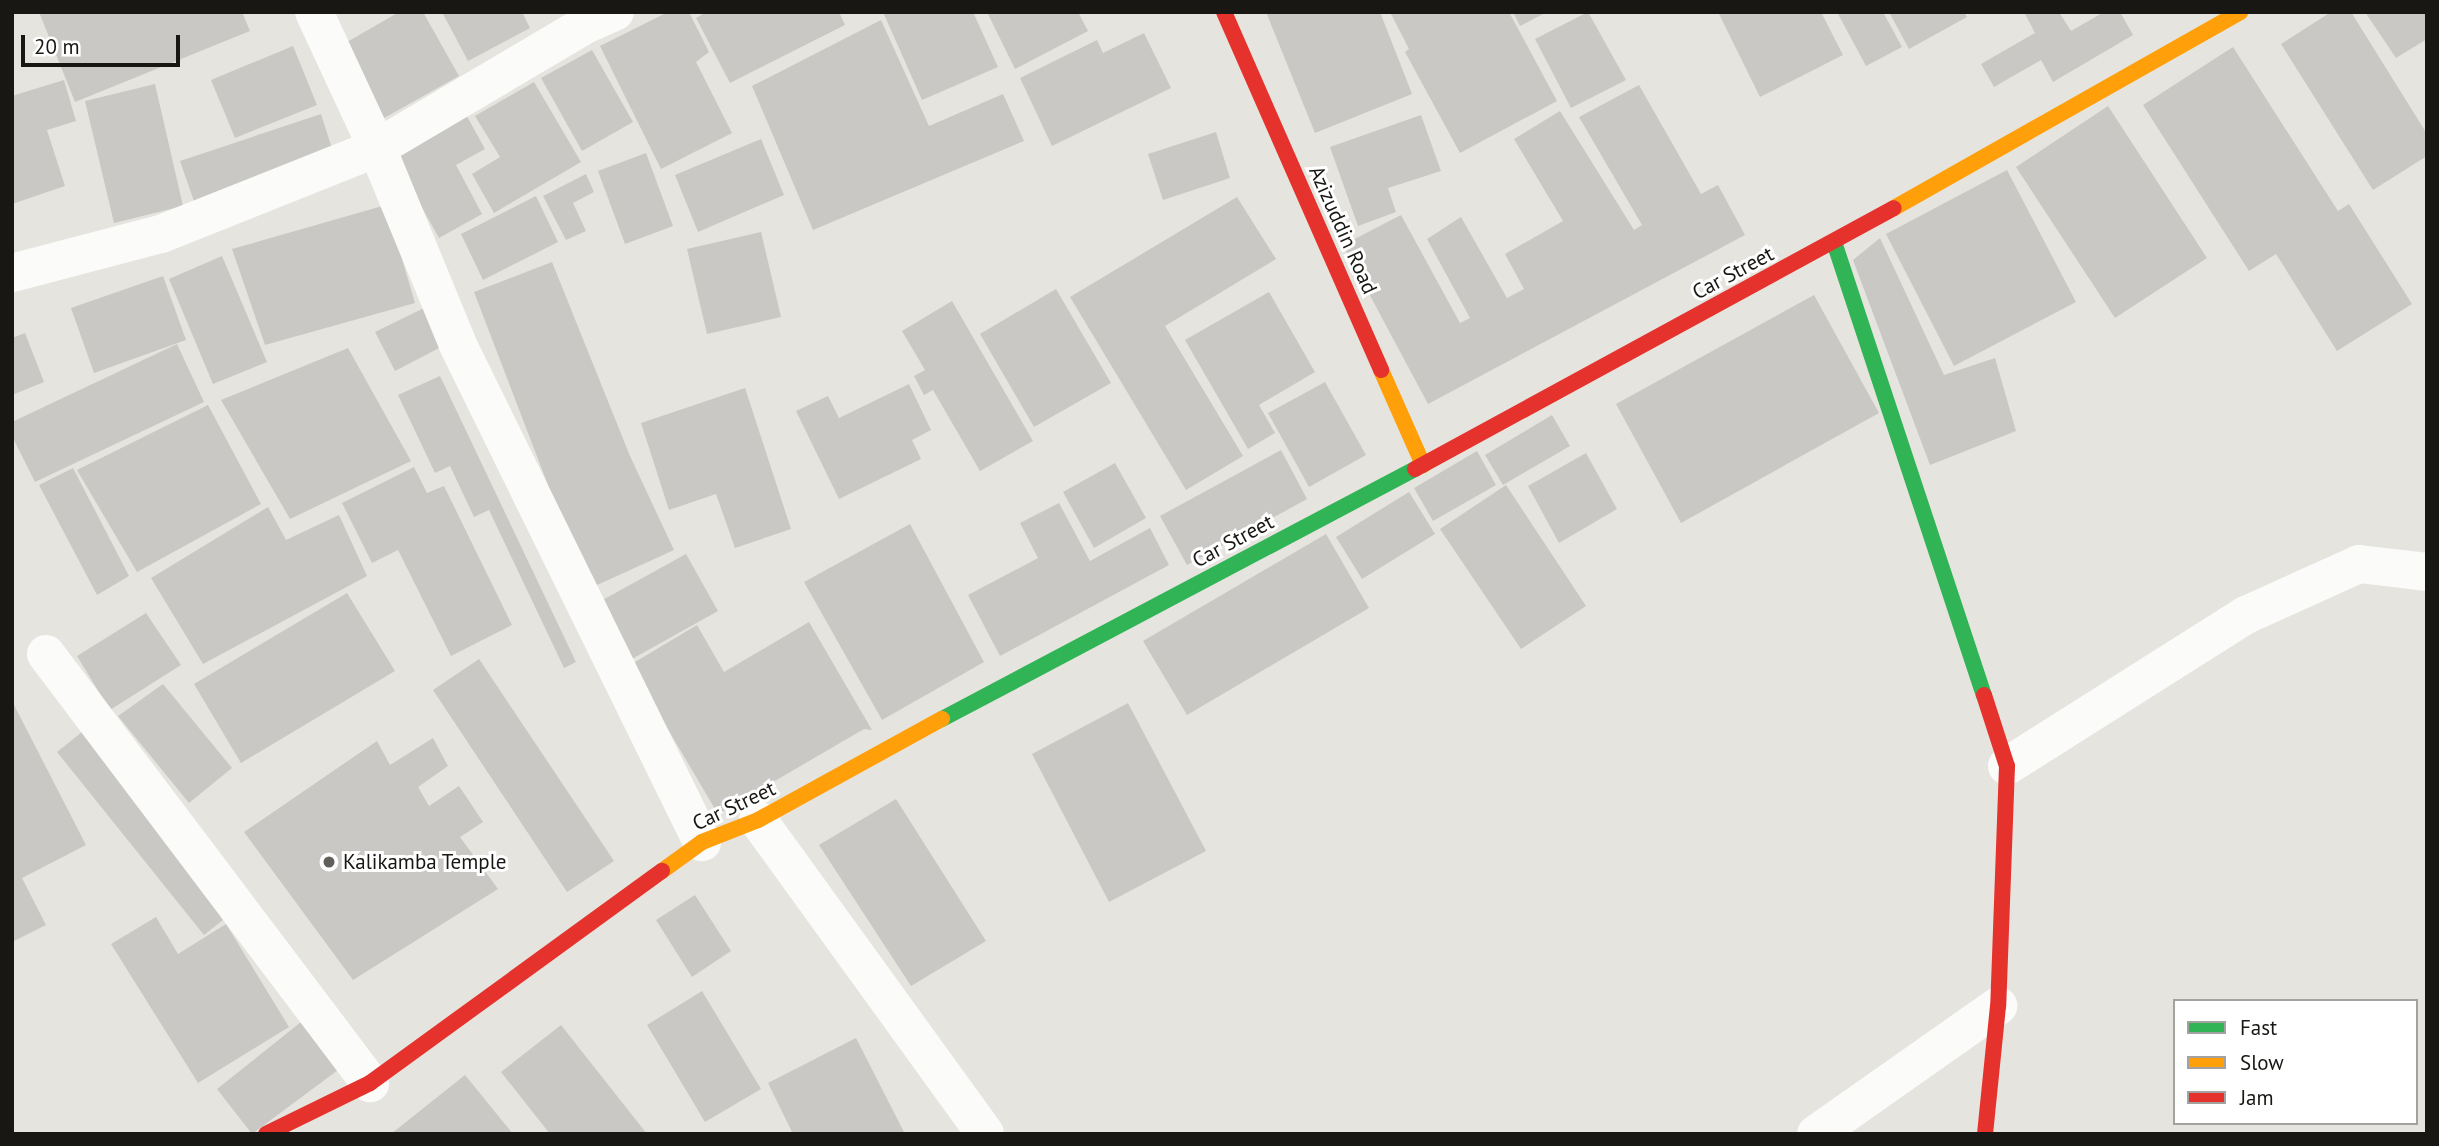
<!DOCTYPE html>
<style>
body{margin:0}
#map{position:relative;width:2439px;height:1146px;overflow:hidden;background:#e6e4de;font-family:"PT Sans",sans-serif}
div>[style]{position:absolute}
.building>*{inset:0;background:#c9c8c4}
.street>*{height:38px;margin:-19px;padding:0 19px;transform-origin:19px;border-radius:19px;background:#fbfbfa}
.fast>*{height:16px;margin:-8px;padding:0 8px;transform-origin:8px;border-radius:8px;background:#30b455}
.slow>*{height:16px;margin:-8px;padding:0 8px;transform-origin:8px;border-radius:8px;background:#ff9f0a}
.jam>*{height:16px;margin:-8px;padding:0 8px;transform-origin:8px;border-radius:8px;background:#e5322d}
.dots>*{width:19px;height:19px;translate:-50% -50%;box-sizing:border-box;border:4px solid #fff;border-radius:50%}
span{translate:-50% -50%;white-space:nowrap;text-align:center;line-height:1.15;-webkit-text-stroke:6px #fff;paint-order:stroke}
.street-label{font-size:21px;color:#181713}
.poi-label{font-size:21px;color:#181713}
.left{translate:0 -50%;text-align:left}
.frame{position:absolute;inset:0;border:14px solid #181713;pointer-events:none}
.legend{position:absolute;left:2173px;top:999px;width:245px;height:126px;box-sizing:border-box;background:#fff;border:2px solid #a3a2a1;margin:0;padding:9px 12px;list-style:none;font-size:21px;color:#181713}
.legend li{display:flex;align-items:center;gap:14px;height:35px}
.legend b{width:35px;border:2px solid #a3a2a1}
.scale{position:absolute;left:21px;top:35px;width:159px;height:32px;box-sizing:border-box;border:4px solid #181713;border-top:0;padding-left:9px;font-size:21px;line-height:24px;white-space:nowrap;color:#181713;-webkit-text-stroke:5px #fff;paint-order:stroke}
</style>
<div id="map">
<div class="building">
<i style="clip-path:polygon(39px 12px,242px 12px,250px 31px,75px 102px)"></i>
<i style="clip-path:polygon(399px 12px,423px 12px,459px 76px,377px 122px,335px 49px)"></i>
<i style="clip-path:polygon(442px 12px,522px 12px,530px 28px,468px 61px)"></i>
<i style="clip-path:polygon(668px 12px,689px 12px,709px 52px,696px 62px,732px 133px,661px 169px,600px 46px)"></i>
<i style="clip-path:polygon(706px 12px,839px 12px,845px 25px,730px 83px,696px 18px)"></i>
<i style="clip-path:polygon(883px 12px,973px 12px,998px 67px,922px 100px)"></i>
<i style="clip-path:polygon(987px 12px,1078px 12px,1088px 31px,1015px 69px)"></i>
<i style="clip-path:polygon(1266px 12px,1380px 12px,1412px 94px,1315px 133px)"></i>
<i style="clip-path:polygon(1390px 12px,1509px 12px,1557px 101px,1460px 153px,1405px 52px,1409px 49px)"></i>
<i style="clip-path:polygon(1513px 12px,1547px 12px,1520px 26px)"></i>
<i style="clip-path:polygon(1588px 12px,1626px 80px,1571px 108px,1535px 39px)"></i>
<i style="clip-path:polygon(1718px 12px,1821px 12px,1843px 55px,1760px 97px)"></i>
<i style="clip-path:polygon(1837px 12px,1883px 12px,1902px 47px,1866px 66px)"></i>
<i style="clip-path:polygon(1889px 12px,1964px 12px,1967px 17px,1909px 49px)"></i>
<i style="clip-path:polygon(2024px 12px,2059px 12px,2071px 31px,2104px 12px,2120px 12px,2133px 35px,2053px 82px,2041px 60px,1994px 87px,1981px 64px,2035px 33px)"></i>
<i style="clip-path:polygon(2331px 12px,2351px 12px,2427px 134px,2427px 156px,2373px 190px,2281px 44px)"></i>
<i style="clip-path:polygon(2365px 12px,2427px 12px,2427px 39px,2396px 58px)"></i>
<i style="clip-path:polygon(881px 20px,929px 126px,1003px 94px,1024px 141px,813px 230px,752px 86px)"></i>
<i style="clip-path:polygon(1144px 33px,1171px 88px,1052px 146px,1020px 78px,1097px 40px,1103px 53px)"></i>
<i style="clip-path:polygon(293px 46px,317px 105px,235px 138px,211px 80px)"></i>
<i style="clip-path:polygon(2233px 47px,2338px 211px,2349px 204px,2412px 304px,2337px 351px,2276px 254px,2249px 271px,2143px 105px)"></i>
<i style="clip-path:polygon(592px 50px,633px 122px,582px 151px,541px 78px)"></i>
<i style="clip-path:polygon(64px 80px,76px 121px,47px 130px,65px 186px,12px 204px,12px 96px)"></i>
<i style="clip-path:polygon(534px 82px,581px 162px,494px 213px,472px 174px,500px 157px,475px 116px)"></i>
<i style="clip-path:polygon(155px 84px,183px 206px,114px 223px,85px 101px)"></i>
<i style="clip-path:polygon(1639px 85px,1701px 194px,1718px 185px,1745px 235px,1428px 404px,1343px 245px,1401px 215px,1460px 323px,1470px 318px,1427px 239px,1461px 217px,1507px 298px,1524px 289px,1505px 254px,1563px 221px,1514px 139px,1560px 111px,1634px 230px,1642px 225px,1579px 117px)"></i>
<i style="clip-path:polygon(2108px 106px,2207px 258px,2115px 318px,2016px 167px)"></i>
<i style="clip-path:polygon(464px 111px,485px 149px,456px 165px,482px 214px,439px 238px,390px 151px)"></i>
<i style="clip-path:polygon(321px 114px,335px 158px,195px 204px,180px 161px)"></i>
<i style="clip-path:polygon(1421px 115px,1441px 171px,1388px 188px,1396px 212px,1358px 226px,1330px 147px)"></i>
<i style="clip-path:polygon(1216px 132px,1230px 178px,1163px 200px,1148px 154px)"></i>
<i style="clip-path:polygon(761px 139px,784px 195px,698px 232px,675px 175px)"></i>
<i style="clip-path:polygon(646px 153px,673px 226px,625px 244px,598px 171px)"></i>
<i style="clip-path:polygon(2007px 170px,2076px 302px,1954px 366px,1886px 234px)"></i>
<i style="clip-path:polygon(586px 174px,594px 192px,573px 203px,586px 231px,566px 240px,543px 196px)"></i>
<i style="clip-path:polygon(536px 196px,558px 242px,483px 280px,461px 234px)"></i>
<i style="clip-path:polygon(1237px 197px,1276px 259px,1165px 326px,1243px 456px,1186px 490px,1070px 297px)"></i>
<i style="clip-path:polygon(386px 205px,415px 303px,265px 345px,232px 249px)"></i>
<i style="clip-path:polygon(761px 232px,781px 317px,707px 334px,687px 249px)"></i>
<i style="clip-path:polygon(1880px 238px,1944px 375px,1995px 358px,2016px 431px,1930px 465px,1853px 260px)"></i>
<i style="clip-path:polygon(222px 256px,267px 362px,213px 384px,169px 279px)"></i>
<i style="clip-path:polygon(552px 262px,630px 456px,674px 550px,595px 586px,551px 493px,474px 292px)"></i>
<i style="clip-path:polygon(163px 276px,186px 340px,94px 373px,71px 308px)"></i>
<i style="clip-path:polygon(1056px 289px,1111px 383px,1034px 427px,980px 334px)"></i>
<i style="clip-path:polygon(1269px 292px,1315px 372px,1259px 405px,1275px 433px,1248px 449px,1185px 340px)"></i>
<i style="clip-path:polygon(1814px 295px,1879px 413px,1681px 523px,1616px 404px)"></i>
<i style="clip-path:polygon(952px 301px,1033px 441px,980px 471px,933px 390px,924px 395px,914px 376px,925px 370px,902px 331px)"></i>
<i style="clip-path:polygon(424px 308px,443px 346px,395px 371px,375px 332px)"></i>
<i style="clip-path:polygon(25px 333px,44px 382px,12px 395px,12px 338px)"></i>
<i style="clip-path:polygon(177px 344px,204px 402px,35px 482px,12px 436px,12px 422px)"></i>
<i style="clip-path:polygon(348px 348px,411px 461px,290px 519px,221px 400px)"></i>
<i style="clip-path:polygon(440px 376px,576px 662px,564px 668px,489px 510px,474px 517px,450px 466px,435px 473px,398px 395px)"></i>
<i style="clip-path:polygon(1325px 382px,1366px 455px,1309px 487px,1268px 413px)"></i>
<i style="clip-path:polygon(909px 384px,931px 430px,912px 440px,921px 459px,839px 499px,796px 411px,828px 396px,839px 418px)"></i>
<i style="clip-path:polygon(745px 388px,791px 529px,735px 548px,716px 494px,669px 510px,641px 423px)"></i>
<i style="clip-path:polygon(208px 405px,261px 504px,137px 572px,77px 470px)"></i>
<i style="clip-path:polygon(1552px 415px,1570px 446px,1503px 485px,1485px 455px)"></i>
<i style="clip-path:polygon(1281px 450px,1307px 499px,1187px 565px,1160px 516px)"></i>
<i style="clip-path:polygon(1477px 451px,1496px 485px,1433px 521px,1414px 488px)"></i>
<i style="clip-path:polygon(1586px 453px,1617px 509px,1559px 543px,1528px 486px)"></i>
<i style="clip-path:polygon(1115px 463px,1146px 518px,1094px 548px,1063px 492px)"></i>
<i style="clip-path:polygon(414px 467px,427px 493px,444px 486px,512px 625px,451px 656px,398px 550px,372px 563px,342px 503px)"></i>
<i style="clip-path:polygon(73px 468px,129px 576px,97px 595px,39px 485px)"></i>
<i style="clip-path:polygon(1506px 485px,1586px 606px,1521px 649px,1440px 529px)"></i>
<i style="clip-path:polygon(1409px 492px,1435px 534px,1362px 579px,1336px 537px)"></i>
<i style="clip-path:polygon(1059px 503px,1090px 561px,1150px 528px,1169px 565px,1000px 656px,968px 595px,1038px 558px,1020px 523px)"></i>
<i style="clip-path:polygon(268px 507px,286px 540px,339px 515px,367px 576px,203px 664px,151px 578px)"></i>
<i style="clip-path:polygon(910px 524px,984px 662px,882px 720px,804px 582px)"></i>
<i style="clip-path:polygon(1326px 534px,1369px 608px,1187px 715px,1143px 641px)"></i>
<i style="clip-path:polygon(686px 554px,718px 611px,632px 659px,599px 602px)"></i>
<i style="clip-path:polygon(347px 593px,395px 671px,241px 763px,194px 684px)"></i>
<i style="clip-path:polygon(146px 613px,181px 665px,110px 710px,77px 656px)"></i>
<i style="clip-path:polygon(809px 622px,872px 730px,864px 729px,718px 814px,630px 665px,697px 625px,724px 672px)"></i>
<i style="clip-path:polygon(479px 659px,614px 861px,567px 892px,433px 690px)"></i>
<i style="clip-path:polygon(163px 684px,232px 768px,189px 803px,118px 716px)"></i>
<i style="clip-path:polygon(12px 701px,86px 845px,22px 878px,46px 925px,12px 942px)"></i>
<i style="clip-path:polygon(1128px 703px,1206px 851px,1109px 902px,1032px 754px)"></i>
<i style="clip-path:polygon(82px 732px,228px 916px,204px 935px,57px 752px)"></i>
<i style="clip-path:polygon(433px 738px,448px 766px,418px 787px,429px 806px,459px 786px,483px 822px,460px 837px,498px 889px,353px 980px,244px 832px,377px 741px,390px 765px)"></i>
<i style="clip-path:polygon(896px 799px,986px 941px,911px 986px,819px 845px)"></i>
<i style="clip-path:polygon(695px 895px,731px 951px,692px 977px,656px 920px)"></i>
<i style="clip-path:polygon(156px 917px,178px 954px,226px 924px,289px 1027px,198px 1083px,111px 944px)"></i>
<i style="clip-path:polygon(702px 991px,761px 1089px,705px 1122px,647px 1025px)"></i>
<i style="clip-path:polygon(301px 1022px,338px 1070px,252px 1134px,217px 1089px)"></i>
<i style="clip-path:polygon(561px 1025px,647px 1134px,550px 1134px,501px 1072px)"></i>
<i style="clip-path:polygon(856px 1038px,905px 1134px,793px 1134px,768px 1083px)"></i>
<i style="clip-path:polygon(465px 1075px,513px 1134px,391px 1134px)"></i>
</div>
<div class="street">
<i style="left:314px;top:12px;width:150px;rotate:65.1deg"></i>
<i style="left:377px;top:148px;width:213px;rotate:67.6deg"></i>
<i style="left:458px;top:345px;width:554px;rotate:63.85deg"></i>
<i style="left:12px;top:273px;width:154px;rotate:-14.7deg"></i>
<i style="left:161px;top:234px;width:232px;rotate:-21.7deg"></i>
<i style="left:377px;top:148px;width:239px;rotate:-30.6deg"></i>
<i style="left:583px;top:26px;width:35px;rotate:-24deg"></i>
<i style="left:46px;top:654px;width:538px;rotate:52.94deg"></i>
<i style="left:2007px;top:766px;width:283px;rotate:-32.3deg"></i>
<i style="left:2246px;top:615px;width:124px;rotate:-24.3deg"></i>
<i style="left:2359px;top:564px;width:68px;rotate:6.7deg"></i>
<i style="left:758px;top:820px;width:387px;rotate:54.1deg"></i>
<i style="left:1816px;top:1134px;width:223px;rotate:-35.1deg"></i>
</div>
<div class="fast">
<i style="left:1834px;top:242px;width:477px;rotate:71.7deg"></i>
<i style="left:942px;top:719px;width:535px;rotate:-27.86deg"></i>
</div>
<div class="slow">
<i style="left:1894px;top:208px;width:398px;rotate:-29.5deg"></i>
<i style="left:1381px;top:370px;width:104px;rotate:66.1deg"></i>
<i style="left:662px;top:871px;width:49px;rotate:-35.9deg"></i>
<i style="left:702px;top:842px;width:60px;rotate:-21.4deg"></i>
<i style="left:758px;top:820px;width:210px;rotate:-28.8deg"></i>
</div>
<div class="jam">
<i style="left:1224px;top:12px;width:391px;rotate:66.3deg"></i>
<i style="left:1415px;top:469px;width:545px;rotate:-28.59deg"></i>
<i style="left:1984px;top:695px;width:75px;rotate:72.1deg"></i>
<i style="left:2007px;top:766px;width:240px;rotate:92.1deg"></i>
<i style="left:1998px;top:1006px;width:129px;rotate:95.8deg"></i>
<i style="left:266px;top:1134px;width:116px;rotate:-26.1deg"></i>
<i style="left:370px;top:1083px;width:361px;rotate:-36deg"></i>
</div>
<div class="dots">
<i style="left:329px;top:862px;background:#605f5a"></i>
</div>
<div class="street-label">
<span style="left:1343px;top:230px;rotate:66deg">Azizuddin Road</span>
<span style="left:1733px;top:273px;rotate:-28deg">Car Street</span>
<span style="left:1233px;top:541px;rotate:-28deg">Car Street</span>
<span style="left:734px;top:806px;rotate:-25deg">Car Street</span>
</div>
<div class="poi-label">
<span class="left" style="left:343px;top:862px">Kalikamba Temple</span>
</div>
<div class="frame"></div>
<ul class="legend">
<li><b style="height:9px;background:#30b455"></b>Fast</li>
<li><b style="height:9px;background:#ff9f0a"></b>Slow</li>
<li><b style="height:9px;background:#e5322d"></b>Jam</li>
</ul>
<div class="scale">20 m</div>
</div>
